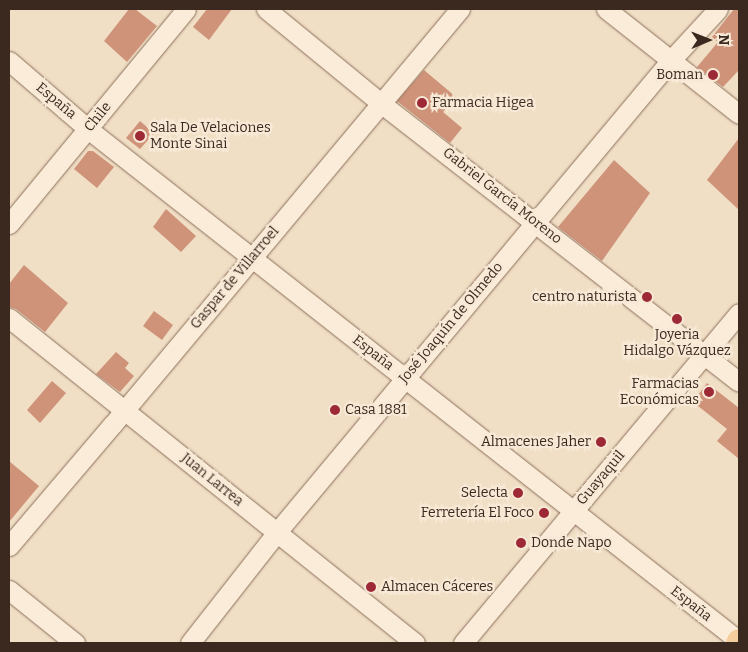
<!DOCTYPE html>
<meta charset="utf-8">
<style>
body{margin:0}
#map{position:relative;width:748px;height:652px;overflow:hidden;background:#f0dec5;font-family:Bitter,serif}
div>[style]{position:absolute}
.building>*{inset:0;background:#cf937a}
.roads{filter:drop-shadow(0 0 1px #8c6f5a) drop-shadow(0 0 1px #8c6f5a)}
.minor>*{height:19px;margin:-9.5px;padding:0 9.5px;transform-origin:9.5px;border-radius:9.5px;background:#faecd9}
.major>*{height:25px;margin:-12.5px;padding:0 12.5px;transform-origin:12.5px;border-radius:12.5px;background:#f4ce9c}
.dots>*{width:14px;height:14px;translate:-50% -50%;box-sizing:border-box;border:2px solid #f7e9d5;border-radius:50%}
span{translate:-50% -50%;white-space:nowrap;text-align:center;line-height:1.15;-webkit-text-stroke:4.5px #f7e9d5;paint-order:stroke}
.poi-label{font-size:14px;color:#3b291f}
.right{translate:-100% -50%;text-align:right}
.left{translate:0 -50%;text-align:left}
.street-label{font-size:14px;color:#3b291f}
.frame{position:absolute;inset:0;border:10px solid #3b291f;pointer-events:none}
.north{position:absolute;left:683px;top:15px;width:50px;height:50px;-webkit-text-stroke:4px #f7e9d5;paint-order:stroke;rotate:89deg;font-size:14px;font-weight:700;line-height:20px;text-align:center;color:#3b291f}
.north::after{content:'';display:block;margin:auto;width:18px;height:22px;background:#3b291f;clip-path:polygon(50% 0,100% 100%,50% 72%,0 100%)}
</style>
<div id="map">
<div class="building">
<i style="clip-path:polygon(129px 9px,135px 9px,157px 26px,127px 62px,104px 41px)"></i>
<i style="clip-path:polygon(207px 9px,232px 9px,209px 40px,193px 27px)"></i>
<i style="clip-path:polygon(734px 9px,739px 9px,739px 70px,723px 87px,697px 67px,718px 42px,712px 37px)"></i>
<i style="clip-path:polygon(424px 70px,456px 97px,443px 112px,462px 128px,450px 143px,397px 101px)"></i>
<i style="clip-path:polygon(140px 121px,154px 133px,140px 149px,126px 138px)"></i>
<i style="clip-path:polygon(739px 138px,739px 210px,707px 180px)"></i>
<i style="clip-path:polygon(88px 151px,93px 151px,114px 167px,97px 188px,74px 169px)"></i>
<i style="clip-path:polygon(614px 160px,650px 193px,602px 261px,558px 227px)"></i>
<i style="clip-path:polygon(166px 209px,196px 236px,181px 252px,153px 227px)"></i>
<i style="clip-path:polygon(24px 265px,68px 303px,45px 332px,16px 309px,9px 307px,9px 284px)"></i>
<i style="clip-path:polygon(154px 311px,173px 325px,162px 340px,143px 326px)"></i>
<i style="clip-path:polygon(116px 352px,129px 363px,125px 368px,134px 376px,120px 392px,96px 374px)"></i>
<i style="clip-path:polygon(52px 381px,66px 393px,40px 423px,27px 410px)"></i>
<i style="clip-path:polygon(707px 383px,739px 408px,739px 459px,717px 441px,727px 429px,693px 402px)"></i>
<i style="clip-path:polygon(9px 461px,39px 486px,9px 522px)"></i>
</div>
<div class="roads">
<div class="minor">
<i style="left:266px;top:9px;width:150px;rotate:39.3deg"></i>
<i style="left:382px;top:104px;width:452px;rotate:37.9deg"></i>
<i style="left:606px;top:9px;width:169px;rotate:38.3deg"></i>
<i style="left:9px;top:61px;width:104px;rotate:40.7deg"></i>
<i style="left:88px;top:129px;width:828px;rotate:38.18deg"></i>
<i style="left:9px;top:224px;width:278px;rotate:-50.5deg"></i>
<i style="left:9px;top:318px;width:520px;rotate:38.68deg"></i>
<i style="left:9px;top:546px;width:160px;rotate:-49.6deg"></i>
<i style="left:113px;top:424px;width:541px;rotate:-50.1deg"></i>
<i style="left:9px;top:590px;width:85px;rotate:38.8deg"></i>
<i style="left:190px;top:643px;width:141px;rotate:-51.9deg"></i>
<i style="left:277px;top:532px;width:615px;rotate:-50.15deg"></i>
<i style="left:671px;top:60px;width:69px;rotate:-47.3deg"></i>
<i style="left:463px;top:643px;width:430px;rotate:-50.1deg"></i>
</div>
<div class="major">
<i style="left:738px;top:643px;width:2px;rotate:-63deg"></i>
</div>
</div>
<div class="dots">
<i style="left:713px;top:75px;background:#9d2836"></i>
<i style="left:422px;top:103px;background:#9d2836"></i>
<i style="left:140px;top:136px;background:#9d2836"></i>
<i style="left:647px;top:297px;background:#9d2836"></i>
<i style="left:677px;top:319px;background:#9d2836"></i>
<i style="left:709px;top:392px;background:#9d2836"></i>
<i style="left:335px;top:410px;background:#9d2836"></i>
<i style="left:601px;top:442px;background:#9d2836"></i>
<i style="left:518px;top:493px;background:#9d2836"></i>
<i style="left:544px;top:513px;background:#9d2836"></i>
<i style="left:521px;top:543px;background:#9d2836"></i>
<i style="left:371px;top:587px;background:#9d2836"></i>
</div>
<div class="poi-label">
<span class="right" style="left:703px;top:75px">Boman</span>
<span class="left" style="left:432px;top:103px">Farmacia Higea</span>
<span class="left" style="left:150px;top:136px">Sala De Velaciones<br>Monte Sinai</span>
<span class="right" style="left:637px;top:297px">centro naturista</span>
<span style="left:677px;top:343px">Joyeria<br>Hidalgo Vázquez</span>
<span class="right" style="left:699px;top:392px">Farmacias<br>Económicas</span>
<span class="left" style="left:345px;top:410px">Casa 1881</span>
<span class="right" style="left:591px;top:442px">Almacenes Jaher</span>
<span class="right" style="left:508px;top:493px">Selecta</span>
<span class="right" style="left:534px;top:513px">Ferretería El Foco</span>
<span class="left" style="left:531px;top:543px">Donde Napo</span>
<span class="left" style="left:381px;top:587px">Almacen Cáceres</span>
</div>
<div class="street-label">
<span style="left:56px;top:101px;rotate:40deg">España</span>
<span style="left:98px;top:117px;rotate:-51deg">Chile</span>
<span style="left:502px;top:196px;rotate:38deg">Gabriel García Moreno</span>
<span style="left:235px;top:278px;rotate:-50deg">Gaspar de Villarroel</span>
<span style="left:451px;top:323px;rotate:-50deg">José Joaquín de Olmedo</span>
<span style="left:373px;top:353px;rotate:38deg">España</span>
<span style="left:601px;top:478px;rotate:-50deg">Guayaquil</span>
<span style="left:212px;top:480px;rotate:39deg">Juan Larrea</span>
<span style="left:691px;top:604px;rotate:38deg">España</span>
</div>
<div class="frame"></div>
<div class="north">N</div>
</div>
